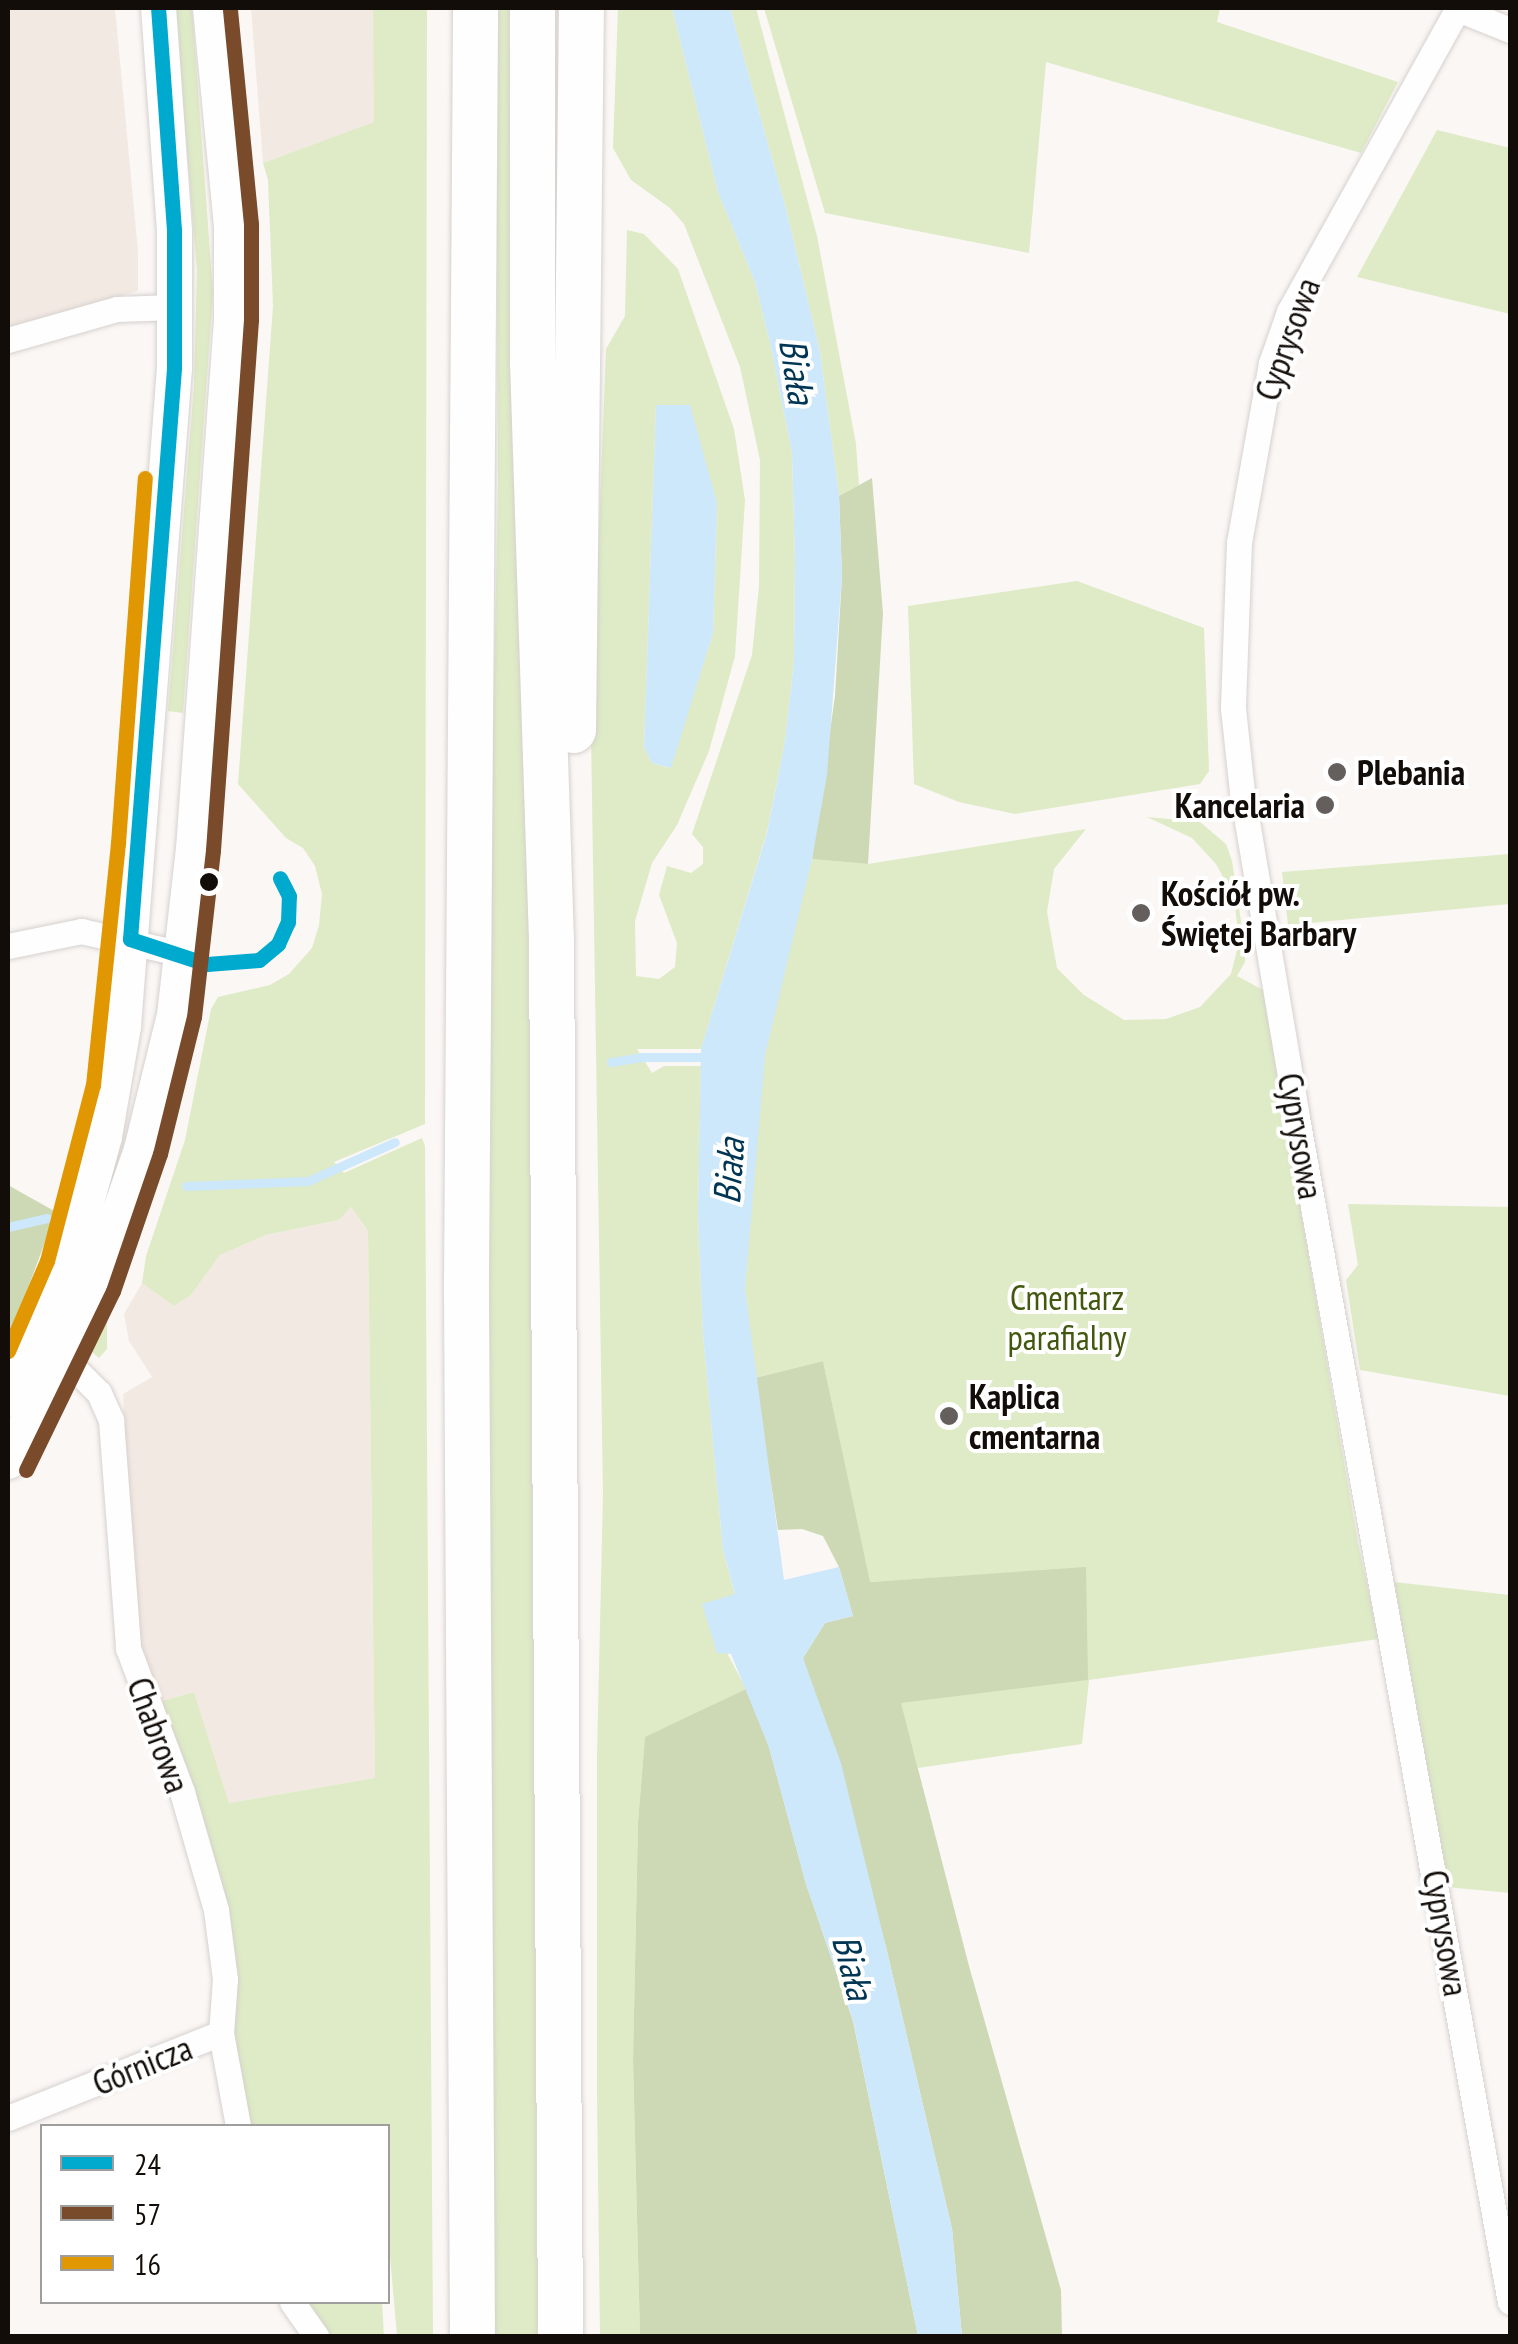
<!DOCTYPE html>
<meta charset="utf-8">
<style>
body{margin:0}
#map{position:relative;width:1518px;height:2344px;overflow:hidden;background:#fbf7f5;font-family:"PT Sans Narrow",sans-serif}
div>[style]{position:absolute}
.built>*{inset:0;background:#f3e9e3}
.green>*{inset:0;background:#deebc6}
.forest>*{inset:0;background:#cdd9b4}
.water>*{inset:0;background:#cde7fb}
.stream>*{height:9px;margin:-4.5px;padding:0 4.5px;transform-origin:4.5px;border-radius:4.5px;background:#cde7fb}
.roads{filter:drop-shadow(0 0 2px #d6d1cd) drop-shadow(0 0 2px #d6d1cd)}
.street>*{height:25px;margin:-12.5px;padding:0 12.5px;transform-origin:12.5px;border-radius:12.5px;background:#fefefe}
.secondary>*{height:35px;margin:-17.5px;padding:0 17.5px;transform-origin:17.5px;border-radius:17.5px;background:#fefefe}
.highway>*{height:45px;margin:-22.5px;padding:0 22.5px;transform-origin:22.5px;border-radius:22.5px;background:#fefefe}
.bus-1>*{height:15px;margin:-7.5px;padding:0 7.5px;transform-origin:7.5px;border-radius:7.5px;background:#00a9ce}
.bus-2>*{height:15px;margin:-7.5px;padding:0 7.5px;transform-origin:7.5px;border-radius:7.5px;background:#7a4b2a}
.bus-3>*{height:15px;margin:-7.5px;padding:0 7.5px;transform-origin:7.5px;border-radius:7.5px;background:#e09701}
.dots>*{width:28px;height:28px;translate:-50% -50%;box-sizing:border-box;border:5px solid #fff;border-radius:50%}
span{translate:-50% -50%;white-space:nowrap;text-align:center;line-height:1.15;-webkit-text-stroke:8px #fff;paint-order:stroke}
.street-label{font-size:35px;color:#120d09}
.poi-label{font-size:35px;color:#120d09;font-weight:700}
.left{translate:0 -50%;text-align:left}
.right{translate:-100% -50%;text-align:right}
.park-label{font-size:35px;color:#42580f}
.water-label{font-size:38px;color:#003654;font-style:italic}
.frame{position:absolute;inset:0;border:10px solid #120d09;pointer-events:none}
.legend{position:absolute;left:40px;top:2124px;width:350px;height:180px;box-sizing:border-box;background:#fff;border:2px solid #a09e9d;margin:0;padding:12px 18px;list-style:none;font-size:30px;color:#120d09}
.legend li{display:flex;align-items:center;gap:20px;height:50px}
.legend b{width:50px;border:2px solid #a09e9d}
</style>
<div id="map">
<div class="built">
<i style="clip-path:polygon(8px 8px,115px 8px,138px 251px,138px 291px,8px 327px)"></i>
<i style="clip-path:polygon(251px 8px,373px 8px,375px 122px,263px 163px)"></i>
<i style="clip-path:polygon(351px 1207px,368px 1231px,375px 1778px,229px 1803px,194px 1692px,159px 1702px,141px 1660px,135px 1624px,123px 1394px,152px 1377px,129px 1341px,124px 1314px,142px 1283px,174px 1306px,191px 1295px,220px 1255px,266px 1235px,339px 1220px)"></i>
</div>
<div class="green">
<i style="clip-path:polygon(175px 8px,192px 8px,213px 293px,183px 713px,168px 711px,194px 385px,197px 270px)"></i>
<i style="clip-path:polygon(373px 8px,427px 8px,425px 1124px,334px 1162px,344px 1173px,422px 1138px,425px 1146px,433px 2336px,397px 2336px,388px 2233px,388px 2126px,244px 2126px,231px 2034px,159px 1702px,194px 1692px,229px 1803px,375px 1778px,368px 1231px,351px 1207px,339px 1220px,266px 1235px,220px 1255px,191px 1295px,174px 1306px,142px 1283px,146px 1256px,185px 1140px,211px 1009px,218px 997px,270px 985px,289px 974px,312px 948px,319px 925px,322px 894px,315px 866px,303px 848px,286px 838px,238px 784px,273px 306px,268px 180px,263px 163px,374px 122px)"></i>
<i style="clip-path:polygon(496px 8px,511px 8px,533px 1028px,539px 2336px,491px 2336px,485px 1152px,498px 482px)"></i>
<i style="clip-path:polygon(evenodd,618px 8px,672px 8px,718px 192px,755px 282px,771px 347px,792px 452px,795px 561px,794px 661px,785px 742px,767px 832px,701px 1049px,637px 1049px,652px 1073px,664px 1066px,701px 1066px,698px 1214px,703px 1335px,723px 1550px,735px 1595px,702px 1605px,746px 1689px,645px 1738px,638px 1822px,633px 2060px,640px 2336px,600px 2336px,597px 2095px,597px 1756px,603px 1494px,591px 735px,606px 349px,625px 316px,627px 230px,644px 234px,678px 269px,734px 429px,745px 500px,735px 656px,709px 751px,677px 825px,652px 863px,635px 921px,636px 976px,659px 979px,675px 967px,677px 943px,659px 895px,667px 866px,691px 873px,703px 864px,703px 847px,692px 834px,752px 655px,759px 586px,760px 460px,740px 367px,684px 224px,670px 208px,631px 180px,613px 148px,618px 8px,689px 405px,717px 504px,713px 633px,670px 768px,652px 763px,644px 747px,656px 406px,689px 405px)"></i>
<i style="clip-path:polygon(730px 8px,756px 8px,817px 236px,856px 444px,859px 485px,839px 496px,820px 352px,786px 209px)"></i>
<i style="clip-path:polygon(764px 8px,1220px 8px,1217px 22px,1398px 82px,1361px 153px,1046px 62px,1029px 253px,825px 213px)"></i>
<i style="clip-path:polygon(1437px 130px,1510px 148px,1510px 314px,1357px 277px)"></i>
<i style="clip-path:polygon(256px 313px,243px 504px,238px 503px,250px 315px)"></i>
<i style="clip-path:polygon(241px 542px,234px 619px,227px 712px,221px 711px,233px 551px)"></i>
<i style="clip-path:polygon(1077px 581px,1204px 628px,1209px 771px,1200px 784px,1015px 814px,959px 802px,914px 784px,908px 606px)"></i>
<i style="clip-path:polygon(127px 655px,133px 674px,118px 837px,118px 774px)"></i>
<i style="clip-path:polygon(1147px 817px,1200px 822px,1226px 844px,1232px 861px,1245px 948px,1245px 962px,1237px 976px,1263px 990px,1358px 1543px,1379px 1639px,1089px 1680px,1082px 1744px,918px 1768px,900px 1702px,1085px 1568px,869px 1582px,823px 1361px,755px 1378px,745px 1289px,756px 1137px,765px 1054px,792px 935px,812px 859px,868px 864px,1086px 829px,1054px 869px,1047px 912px,1057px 968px,1084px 995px,1124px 1020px,1166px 1019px,1200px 1007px,1231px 974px,1239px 942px,1234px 897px,1216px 864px,1192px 838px)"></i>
<i style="clip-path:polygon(1510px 854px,1510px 904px,1288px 925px,1282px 872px)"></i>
<i style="clip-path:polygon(1348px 1204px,1510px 1207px,1510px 1396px,1360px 1370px,1346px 1280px,1358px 1265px)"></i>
<i style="clip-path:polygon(107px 1293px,107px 1349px,99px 1358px,91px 1351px,89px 1342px)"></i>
<i style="clip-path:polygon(1394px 1582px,1510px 1595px,1510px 1893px,1447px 1887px)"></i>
<i style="clip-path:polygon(302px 2302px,382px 2302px,384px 2336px,332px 2336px)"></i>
</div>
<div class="forest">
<i style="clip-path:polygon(872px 478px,883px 613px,868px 864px,812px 859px,835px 696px,842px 576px,839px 496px)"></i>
<i style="clip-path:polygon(8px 1185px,56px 1212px,8px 1342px)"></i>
<i style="clip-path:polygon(823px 1361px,870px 1582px,1086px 1567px,1088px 1680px,901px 1703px,969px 1966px,1061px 2290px,1062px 2336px,962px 2336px,952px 2229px,886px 1947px,803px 1658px,825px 1623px,853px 1616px,839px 1567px,823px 1536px,802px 1529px,778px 1530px,755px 1378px)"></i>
<i style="clip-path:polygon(746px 1689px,769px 1747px,806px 1884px,853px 2021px,918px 2336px,640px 2336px,633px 2060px,638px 1822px,645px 1737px)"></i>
</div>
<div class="water">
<i style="clip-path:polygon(672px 8px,730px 8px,786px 209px,820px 352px,839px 496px,842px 576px,827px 775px,812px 859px,765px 1055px,745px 1289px,784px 1580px,839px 1567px,853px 1616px,825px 1623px,803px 1658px,841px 1763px,886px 1947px,952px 2229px,962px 2336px,918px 2336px,853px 2020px,806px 1884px,769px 1747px,731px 1654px,717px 1653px,702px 1604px,735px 1594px,723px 1550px,703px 1335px,698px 1214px,701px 1049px,767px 833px,785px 742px,794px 661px,795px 561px,792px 452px,771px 347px,755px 282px,718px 192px)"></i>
<i style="clip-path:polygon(656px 405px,690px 405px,717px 503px,713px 633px,671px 768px,652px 763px,644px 747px)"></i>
</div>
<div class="stream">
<i style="left:611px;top:1062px;width:31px;rotate:-9deg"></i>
<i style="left:642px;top:1057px;width:70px"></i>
<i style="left:186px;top:1186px;width:122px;rotate:-2.3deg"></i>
<i style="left:308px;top:1181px;width:95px;rotate:-24.1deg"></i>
<i style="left:8px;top:1227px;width:40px;rotate:-13deg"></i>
</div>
<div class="roads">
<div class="street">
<i style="left:1458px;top:8px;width:348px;rotate:119.1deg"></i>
<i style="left:1289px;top:312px;width:54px;rotate:109.4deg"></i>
<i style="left:1271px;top:363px;width:182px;rotate:100.1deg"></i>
<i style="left:1239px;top:542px;width:166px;rotate:92.1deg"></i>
<i style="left:1233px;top:708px;width:84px;rotate:83.9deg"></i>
<i style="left:1242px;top:792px;width:325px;rotate:80.4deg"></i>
<i style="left:1296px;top:1112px;width:1209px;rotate:79.81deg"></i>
<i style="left:1458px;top:9px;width:56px;rotate:22deg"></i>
<i style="left:8px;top:340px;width:113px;rotate:-15.9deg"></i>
<i style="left:117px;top:309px;width:58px;rotate:-2deg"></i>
<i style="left:8px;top:946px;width:75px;rotate:-11.6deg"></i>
<i style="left:81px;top:931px;width:105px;rotate:12.7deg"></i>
<i style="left:54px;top:1339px;width:19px;rotate:65deg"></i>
<i style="left:62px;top:1356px;width:52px;rotate:45deg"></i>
<i style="left:99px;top:1393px;width:30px;rotate:66deg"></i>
<i style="left:111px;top:1420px;width:229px;rotate:85.7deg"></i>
<i style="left:128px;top:1648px;width:154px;rotate:69.4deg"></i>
<i style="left:182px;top:1792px;width:123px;rotate:73.9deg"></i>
<i style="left:216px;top:1910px;width:70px;rotate:82.6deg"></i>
<i style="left:225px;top:1979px;width:54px;rotate:94.2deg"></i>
<i style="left:221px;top:2033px;width:95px;rotate:79.6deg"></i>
<i style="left:8px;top:2118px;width:229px;rotate:-21.8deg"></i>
<i style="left:292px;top:2302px;width:42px;rotate:54.8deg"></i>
</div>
<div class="secondary">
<i style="left:8px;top:1399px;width:93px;rotate:-64deg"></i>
<i style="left:49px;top:1315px;width:96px;rotate:-71.2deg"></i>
<i style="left:80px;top:1224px;width:91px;rotate:-74.7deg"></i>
<i style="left:104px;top:1136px;width:112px;rotate:-80.2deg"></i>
<i style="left:123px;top:1026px;width:660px;rotate:-85.57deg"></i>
<i style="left:174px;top:368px;width:138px;rotate:-90deg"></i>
<i style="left:174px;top:230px;width:223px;rotate:-94.1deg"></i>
<i style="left:8px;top:1461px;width:197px;rotate:-64.1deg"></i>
<i style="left:94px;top:1284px;width:143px;rotate:-70.8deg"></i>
<i style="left:141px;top:1149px;width:138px;rotate:-76.2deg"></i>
<i style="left:174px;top:1015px;width:167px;rotate:-83.5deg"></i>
<i style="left:193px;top:849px;width:531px;rotate:-85.9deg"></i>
<i style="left:231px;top:319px;width:93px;rotate:-90deg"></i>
<i style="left:231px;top:226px;width:219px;rotate:-95.5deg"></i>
</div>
<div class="highway">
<i style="left:532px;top:8px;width:353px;rotate:90deg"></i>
<i style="left:532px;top:361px;width:578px;rotate:88.12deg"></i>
<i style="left:551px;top:939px;width:1397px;rotate:89.63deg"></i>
<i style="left:573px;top:730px;width:722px;rotate:-89.37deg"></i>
<i style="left:472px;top:2336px;width:1056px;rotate:-90.33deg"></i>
<i style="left:466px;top:1280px;width:1272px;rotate:-89.59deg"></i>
</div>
</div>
<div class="bus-1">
<i style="left:130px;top:939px;width:573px;rotate:-85.59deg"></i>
<i style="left:174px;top:368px;width:138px;rotate:-90deg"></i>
<i style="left:174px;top:230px;width:223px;rotate:-94.1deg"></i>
<i style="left:130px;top:939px;width:81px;rotate:18deg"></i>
<i style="left:207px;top:964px;width:52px;rotate:-4.4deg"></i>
<i style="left:259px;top:960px;width:25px;rotate:-40deg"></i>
<i style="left:278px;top:944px;width:24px;rotate:-66deg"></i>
<i style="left:288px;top:922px;width:26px;rotate:-88deg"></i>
<i style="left:289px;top:896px;width:20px;rotate:-117deg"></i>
</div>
<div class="bus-2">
<i style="left:26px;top:1470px;width:199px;rotate:-64.1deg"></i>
<i style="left:113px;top:1291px;width:145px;rotate:-71.1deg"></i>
<i style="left:160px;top:1154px;width:141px;rotate:-76.1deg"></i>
<i style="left:194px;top:1017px;width:168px;rotate:-83.5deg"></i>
<i style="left:213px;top:850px;width:531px;rotate:-85.9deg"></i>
<i style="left:251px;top:320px;width:96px;rotate:-90deg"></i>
<i style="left:251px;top:224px;width:217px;rotate:-95.6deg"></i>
</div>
<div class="bus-3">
<i style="left:8px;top:1351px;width:98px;rotate:-66.6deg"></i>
<i style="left:47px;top:1261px;width:182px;rotate:-75.4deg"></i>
<i style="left:93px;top:1085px;width:243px;rotate:-84.1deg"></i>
<i style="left:118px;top:843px;width:366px;rotate:-85.8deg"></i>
</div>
<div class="dots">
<i style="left:1337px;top:772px;background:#645f5c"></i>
<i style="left:1325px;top:805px;background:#645f5c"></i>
<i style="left:209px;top:882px;background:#120d09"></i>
<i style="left:1141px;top:913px;background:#645f5c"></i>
<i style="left:949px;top:1416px;background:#645f5c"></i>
</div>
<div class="street-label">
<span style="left:1287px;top:339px;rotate:-70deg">Cyprysowa</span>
<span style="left:1301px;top:1136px;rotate:80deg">Cyprysowa</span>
<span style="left:159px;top:1735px;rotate:70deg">Chabrowa</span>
<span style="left:1446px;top:1933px;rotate:80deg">Cyprysowa</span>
<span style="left:142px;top:2065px;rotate:-22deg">Górnicza</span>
</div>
<div class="poi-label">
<span class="left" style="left:1357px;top:772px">Plebania</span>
<span class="right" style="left:1305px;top:805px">Kancelaria</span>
<span class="left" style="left:1161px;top:913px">Kościół pw.<br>Świętej Barbary</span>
<span class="left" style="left:969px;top:1416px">Kaplica<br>cmentarna</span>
</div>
<div class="park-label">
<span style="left:1067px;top:1317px">Cmentarz<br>parafialny</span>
</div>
<div class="water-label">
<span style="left:798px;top:371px;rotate:81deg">Biała</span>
<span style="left:728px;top:1171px;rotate:-86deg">Biała</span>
<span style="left:854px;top:1967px;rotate:75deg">Biała</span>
</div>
<div class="frame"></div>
<ul class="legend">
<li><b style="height:12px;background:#00a9ce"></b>24</li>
<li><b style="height:12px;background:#7a4b2a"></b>57</li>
<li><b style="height:12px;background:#e09701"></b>16</li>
</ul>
</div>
